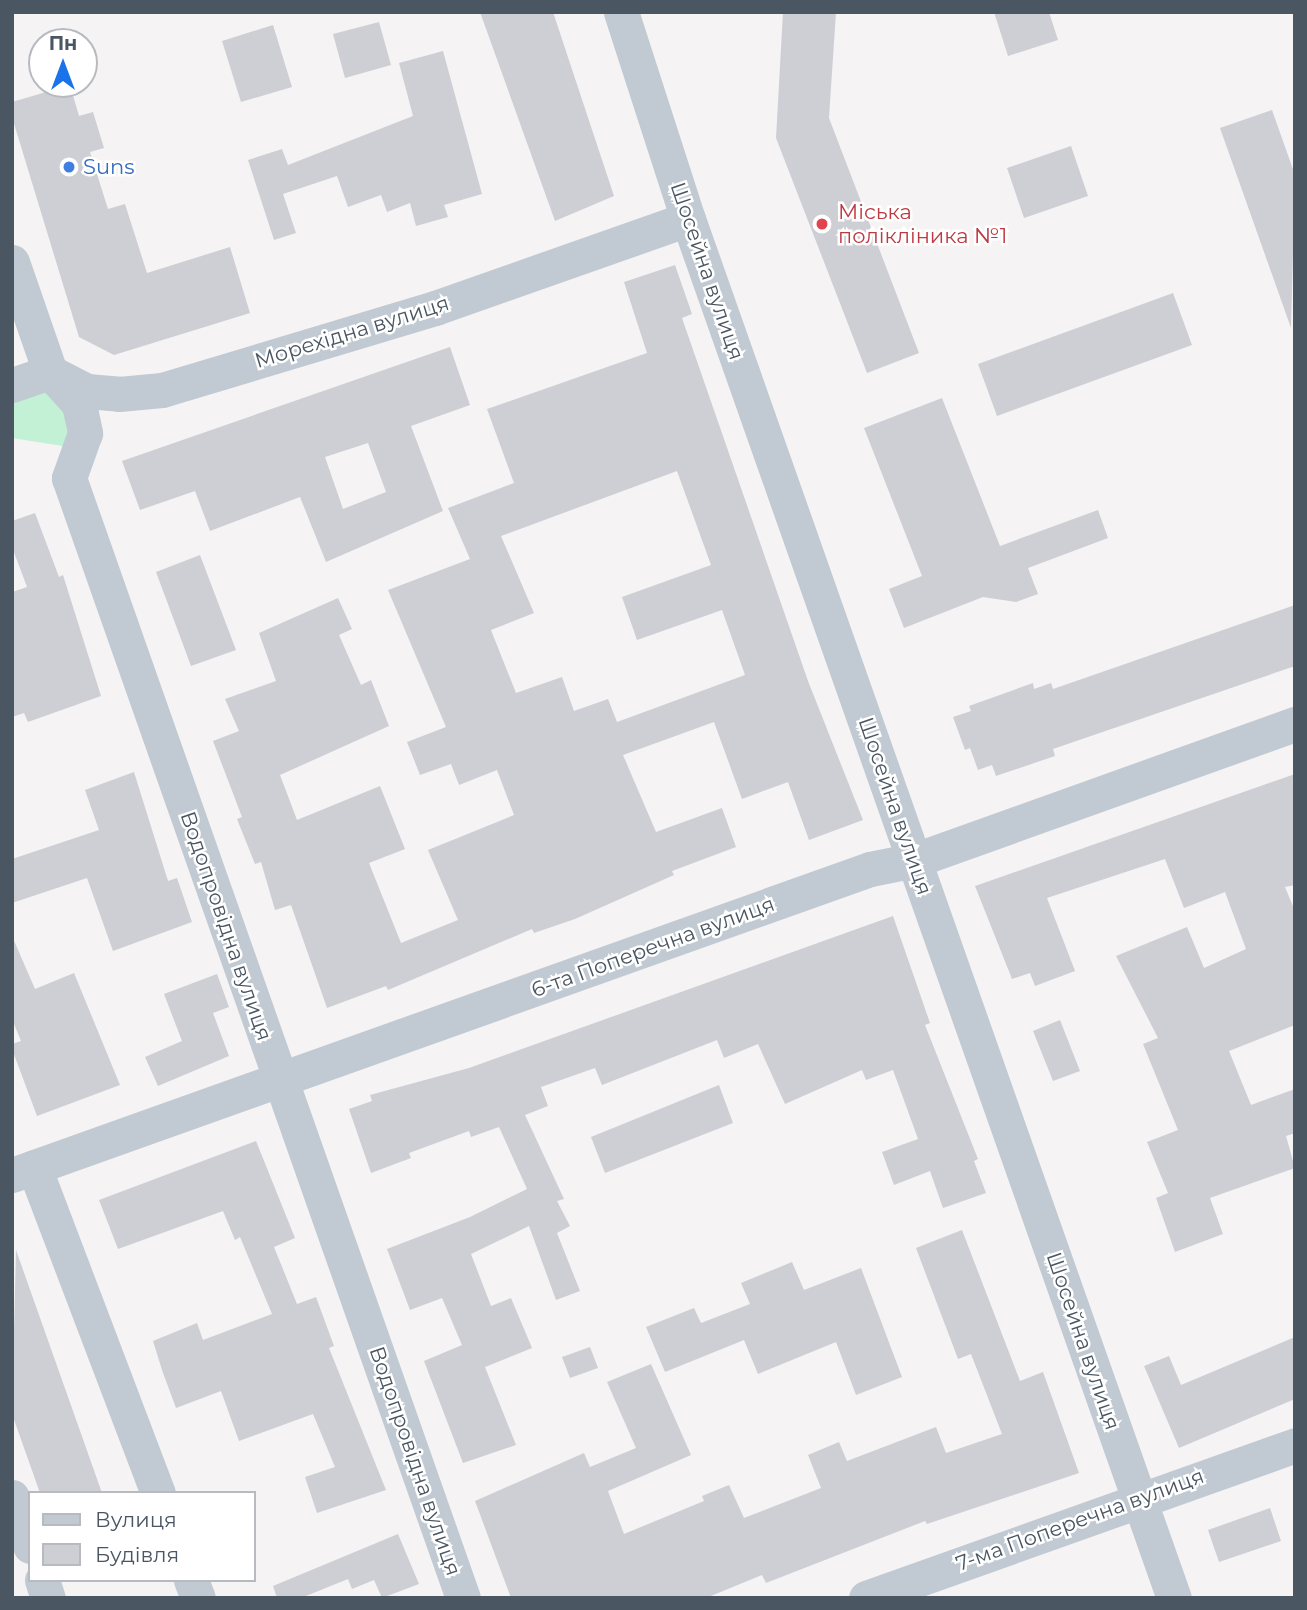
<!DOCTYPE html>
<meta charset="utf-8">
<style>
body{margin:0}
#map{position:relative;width:1307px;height:1610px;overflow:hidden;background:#f5f3f3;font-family:Montserrat,sans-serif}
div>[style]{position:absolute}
.green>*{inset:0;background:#c3f1d5}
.building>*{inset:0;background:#cdcfd5}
.minor>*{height:35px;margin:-17.5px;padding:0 17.5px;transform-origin:17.5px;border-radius:17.5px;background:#c1cad2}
.dots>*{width:19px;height:19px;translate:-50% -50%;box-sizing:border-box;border:4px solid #fff;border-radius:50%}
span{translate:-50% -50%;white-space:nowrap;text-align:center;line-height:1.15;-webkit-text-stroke:5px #fff;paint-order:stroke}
.shop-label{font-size:21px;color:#366cbe}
.left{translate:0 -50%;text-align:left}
.health-label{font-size:21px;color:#be3a42}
.street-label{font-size:21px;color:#4a5661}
.frame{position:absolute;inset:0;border:14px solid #4a5661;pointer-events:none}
.legend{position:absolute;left:28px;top:1491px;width:228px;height:91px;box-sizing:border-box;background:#fff;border:2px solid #b7bbc0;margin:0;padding:9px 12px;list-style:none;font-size:21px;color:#4a5661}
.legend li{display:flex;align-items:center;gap:14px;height:35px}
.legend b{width:35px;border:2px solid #b7bbc0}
.north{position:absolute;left:28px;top:28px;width:70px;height:70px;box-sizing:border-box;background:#fff;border:2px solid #b7bbc0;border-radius:50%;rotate:0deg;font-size:19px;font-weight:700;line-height:28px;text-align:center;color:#4a5661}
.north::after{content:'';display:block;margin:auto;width:24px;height:32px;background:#1a73e8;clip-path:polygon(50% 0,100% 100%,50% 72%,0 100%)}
</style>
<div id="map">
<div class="green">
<i style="clip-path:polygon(37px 391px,63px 397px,69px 447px,12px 438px,12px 400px)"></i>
</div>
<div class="building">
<i style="clip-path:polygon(480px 12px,553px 12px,614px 196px,555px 221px)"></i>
<i style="clip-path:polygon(783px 12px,836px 12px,829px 118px,919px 353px,867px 373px,776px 138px)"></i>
<i style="clip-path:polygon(994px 12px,1049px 12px,1058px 40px,1008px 56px)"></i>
<i style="clip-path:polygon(379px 22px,391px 65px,345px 78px,333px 34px)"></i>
<i style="clip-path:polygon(273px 25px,292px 87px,241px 102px,222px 41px)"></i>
<i style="clip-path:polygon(443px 51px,482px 194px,444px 205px,448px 217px,416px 226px,410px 203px,387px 212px,381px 195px,348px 207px,337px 176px,283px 194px,296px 233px,274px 240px,248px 160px,282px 149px,288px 165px,413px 116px,399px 63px)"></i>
<i style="clip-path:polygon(70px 85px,79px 116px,93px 112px,104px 148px,90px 152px,108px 209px,125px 204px,147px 273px,230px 247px,250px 313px,114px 355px,79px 337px,12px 117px,12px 102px)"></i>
<i style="clip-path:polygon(1272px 110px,1295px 175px,1291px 328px,1220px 128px)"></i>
<i style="clip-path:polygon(1071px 146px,1088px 196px,1024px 218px,1007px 168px)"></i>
<i style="clip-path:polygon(evenodd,675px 265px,692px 314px,682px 318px,808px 681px,863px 820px,809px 840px,788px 782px,742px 799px,714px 722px,623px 755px,656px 832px,722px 808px,736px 847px,672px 871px,674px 875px,575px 919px,534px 933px,532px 929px,388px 990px,386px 986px,327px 1008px,291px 905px,275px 910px,261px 862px,255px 864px,237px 819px,242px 817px,213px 741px,239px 731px,225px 699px,276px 681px,259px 633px,338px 598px,352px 629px,339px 635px,361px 685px,371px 680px,389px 726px,280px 775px,297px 820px,380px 786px,405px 849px,369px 863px,401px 943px,458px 920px,428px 850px,514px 815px,497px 770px,459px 785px,451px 764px,420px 775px,407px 742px,446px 727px,388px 590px,470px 559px,448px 508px,514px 483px,487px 409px,647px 353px,624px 282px,675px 265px,677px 471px,711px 565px,622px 597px,637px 640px,722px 610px,745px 675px,617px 722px,608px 699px,574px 711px,562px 677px,516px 693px,491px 630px,534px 613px,501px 536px,677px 471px)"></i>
<i style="clip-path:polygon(1173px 293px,1192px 345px,997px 416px,978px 364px)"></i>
<i style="clip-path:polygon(evenodd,450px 347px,470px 405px,411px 426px,443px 511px,326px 562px,300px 497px,210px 531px,195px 491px,140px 510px,122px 461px,450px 347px,368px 443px,386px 492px,343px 509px,325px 457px,368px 443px)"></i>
<i style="clip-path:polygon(942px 398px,1000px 546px,1098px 510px,1108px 538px,1028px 568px,1038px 594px,1016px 602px,983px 597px,904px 628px,889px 589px,922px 576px,864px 428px)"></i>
<i style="clip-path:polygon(35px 513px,59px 577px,63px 575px,101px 696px,28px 722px,24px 713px,12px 717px,12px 592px,27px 587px,12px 547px,12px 521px)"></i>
<i style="clip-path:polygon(200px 555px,236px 650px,191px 666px,156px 572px)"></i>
<i style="clip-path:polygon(1295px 605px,1295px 666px,1053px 749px,1055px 756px,996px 776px,992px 765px,978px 770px,970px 748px,965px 750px,953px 717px,971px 711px,969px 706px,1033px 683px,1034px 689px,1051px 683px,1053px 689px)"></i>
<i style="clip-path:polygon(134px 772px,168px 881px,177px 878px,192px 922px,113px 951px,87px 878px,12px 903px,12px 859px,99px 830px,85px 790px)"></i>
<i style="clip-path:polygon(1295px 774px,1295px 885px,1285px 887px,1295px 911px,1295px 1025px,1229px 1051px,1251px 1105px,1295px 1089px,1295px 1133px,1286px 1136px,1295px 1168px,1210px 1198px,1223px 1234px,1175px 1252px,1156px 1198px,1168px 1193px,1147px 1142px,1178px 1130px,1143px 1044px,1158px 1038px,1116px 956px,1187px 927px,1204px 968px,1246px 949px,1225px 892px,1184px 908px,1165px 859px,1047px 898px,1075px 971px,1035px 986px,1030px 973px,1012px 979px,975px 886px)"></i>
<i style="clip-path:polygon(893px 916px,930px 1023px,925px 1025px,978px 1159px,974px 1161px,986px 1193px,943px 1208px,930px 1171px,894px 1185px,882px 1152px,918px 1139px,893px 1070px,866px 1080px,862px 1070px,785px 1104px,758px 1044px,724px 1058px,717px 1040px,602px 1085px,595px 1068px,541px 1087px,548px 1106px,525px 1115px,564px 1199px,557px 1201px,570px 1226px,557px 1233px,580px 1291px,556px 1300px,529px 1226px,471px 1254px,491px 1306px,511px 1298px,532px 1348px,485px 1367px,516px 1445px,463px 1463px,424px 1361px,462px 1345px,442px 1298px,410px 1310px,387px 1249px,470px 1217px,527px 1189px,499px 1127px,471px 1137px,469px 1131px,409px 1153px,411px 1158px,371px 1173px,349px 1109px,372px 1101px,370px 1095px,469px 1068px)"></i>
<i style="clip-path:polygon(12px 936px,35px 989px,74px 973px,120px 1085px,37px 1116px,12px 1049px,12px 1044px,21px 1041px,12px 1019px)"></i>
<i style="clip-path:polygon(217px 974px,229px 1007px,213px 1013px,229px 1056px,158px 1086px,145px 1057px,182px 1041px,164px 994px)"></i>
<i style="clip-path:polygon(1060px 1020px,1080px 1071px,1053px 1081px,1033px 1031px)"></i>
<i style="clip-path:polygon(719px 1085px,733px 1123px,605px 1173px,591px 1137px)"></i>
<i style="clip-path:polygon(256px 1141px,295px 1238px,274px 1247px,297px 1304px,316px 1297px,334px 1346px,329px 1348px,386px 1490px,317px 1513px,305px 1477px,335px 1467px,313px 1414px,239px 1441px,221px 1391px,176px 1408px,163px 1373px,153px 1341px,197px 1323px,203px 1340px,272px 1314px,240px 1237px,235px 1240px,223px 1211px,118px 1249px,99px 1200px)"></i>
<i style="clip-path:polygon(962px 1230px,1020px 1381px,1043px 1372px,1079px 1473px,927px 1524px,925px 1521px,766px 1583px,762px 1575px,706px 1598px,511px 1598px,475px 1501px,584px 1453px,590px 1467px,636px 1448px,607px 1382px,651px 1364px,691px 1455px,608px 1491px,624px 1534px,704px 1501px,702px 1496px,729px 1485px,744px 1518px,821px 1488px,808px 1455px,839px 1442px,847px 1461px,936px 1427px,946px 1453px,1002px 1434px,971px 1354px,958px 1359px,916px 1248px)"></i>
<i style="clip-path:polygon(16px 1250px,102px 1493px,40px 1493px,12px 1414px)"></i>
<i style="clip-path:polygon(792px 1262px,804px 1290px,861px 1268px,902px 1377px,856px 1395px,836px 1342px,758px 1374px,744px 1340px,665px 1372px,646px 1327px,694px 1308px,701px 1323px,750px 1304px,741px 1283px)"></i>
<i style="clip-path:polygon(1295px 1337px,1295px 1399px,1179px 1448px,1144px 1366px,1169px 1356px,1181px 1385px)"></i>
<i style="clip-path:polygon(590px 1347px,598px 1368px,570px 1378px,562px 1357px)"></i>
<i style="clip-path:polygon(1270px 1508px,1281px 1541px,1219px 1562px,1208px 1530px)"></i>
<i style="clip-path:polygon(398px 1534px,419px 1584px,382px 1598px,374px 1580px,352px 1589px,348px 1579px,301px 1598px,277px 1598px,273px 1586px)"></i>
</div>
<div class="minor">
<i style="left:621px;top:12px;width:218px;rotate:72.1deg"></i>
<i style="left:688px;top:219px;width:1462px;rotate:70.59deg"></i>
<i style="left:12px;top:262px;width:116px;rotate:70.9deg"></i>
<i style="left:50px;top:372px;width:43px;rotate:47.8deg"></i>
<i style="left:79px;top:404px;width:30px;rotate:78deg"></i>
<i style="left:85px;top:433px;width:48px;rotate:109.6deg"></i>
<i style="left:69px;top:478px;width:1187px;rotate:70.62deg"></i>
<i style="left:12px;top:385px;width:40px;rotate:-18.9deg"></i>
<i style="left:50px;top:372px;width:42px;rotate:27.2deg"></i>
<i style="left:87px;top:391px;width:32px;rotate:5deg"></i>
<i style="left:119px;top:394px;width:43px;rotate:-5.3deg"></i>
<i style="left:162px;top:390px;width:285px;rotate:-16.7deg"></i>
<i style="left:435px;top:308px;width:268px;rotate:-19.4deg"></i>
<i style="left:34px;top:1167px;width:349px;rotate:69.2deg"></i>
<i style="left:12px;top:1175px;width:911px;rotate:-19.63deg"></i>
<i style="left:870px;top:869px;width:46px;rotate:-11.3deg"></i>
<i style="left:915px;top:860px;width:404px;rotate:-19.7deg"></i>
<i style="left:12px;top:1497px;width:52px;rotate:69.8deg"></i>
<i style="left:42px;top:1580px;width:19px;rotate:72deg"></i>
<i style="left:191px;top:1580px;width:19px;rotate:69deg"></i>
<i style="left:866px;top:1598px;width:455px;rotate:-19.6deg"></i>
</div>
<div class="dots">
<i style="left:69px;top:167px;background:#3f7fe0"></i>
<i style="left:822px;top:224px;background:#e0444e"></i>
</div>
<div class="shop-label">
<span class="left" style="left:83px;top:167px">Suns</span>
</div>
<div class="health-label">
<span class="left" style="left:838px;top:224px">Міська<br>полікліника №1</span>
</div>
<div class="street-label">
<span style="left:707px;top:271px;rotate:71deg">Шосейна вулиця</span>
<span style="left:352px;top:332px;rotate:-17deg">Морехідна вулиця</span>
<span style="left:895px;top:806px;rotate:71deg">Шосейна вулиця</span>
<span style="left:226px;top:926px;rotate:71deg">Водопровідна вулиця</span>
<span style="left:653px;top:947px;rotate:-20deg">6-та Поперечна вулиця</span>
<span style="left:1083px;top:1341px;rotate:71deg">Шосейна вулиця</span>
<span style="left:415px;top:1461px;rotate:71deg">Водопровідна вулиця</span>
<span style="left:1080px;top:1520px;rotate:-20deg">7-ма Поперечна вулиця</span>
</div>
<div class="frame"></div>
<ul class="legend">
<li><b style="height:9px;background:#c1cad2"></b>Вулиця</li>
<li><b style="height:19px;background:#cdcfd5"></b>Будівля</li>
</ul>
<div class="north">Пн</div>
</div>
